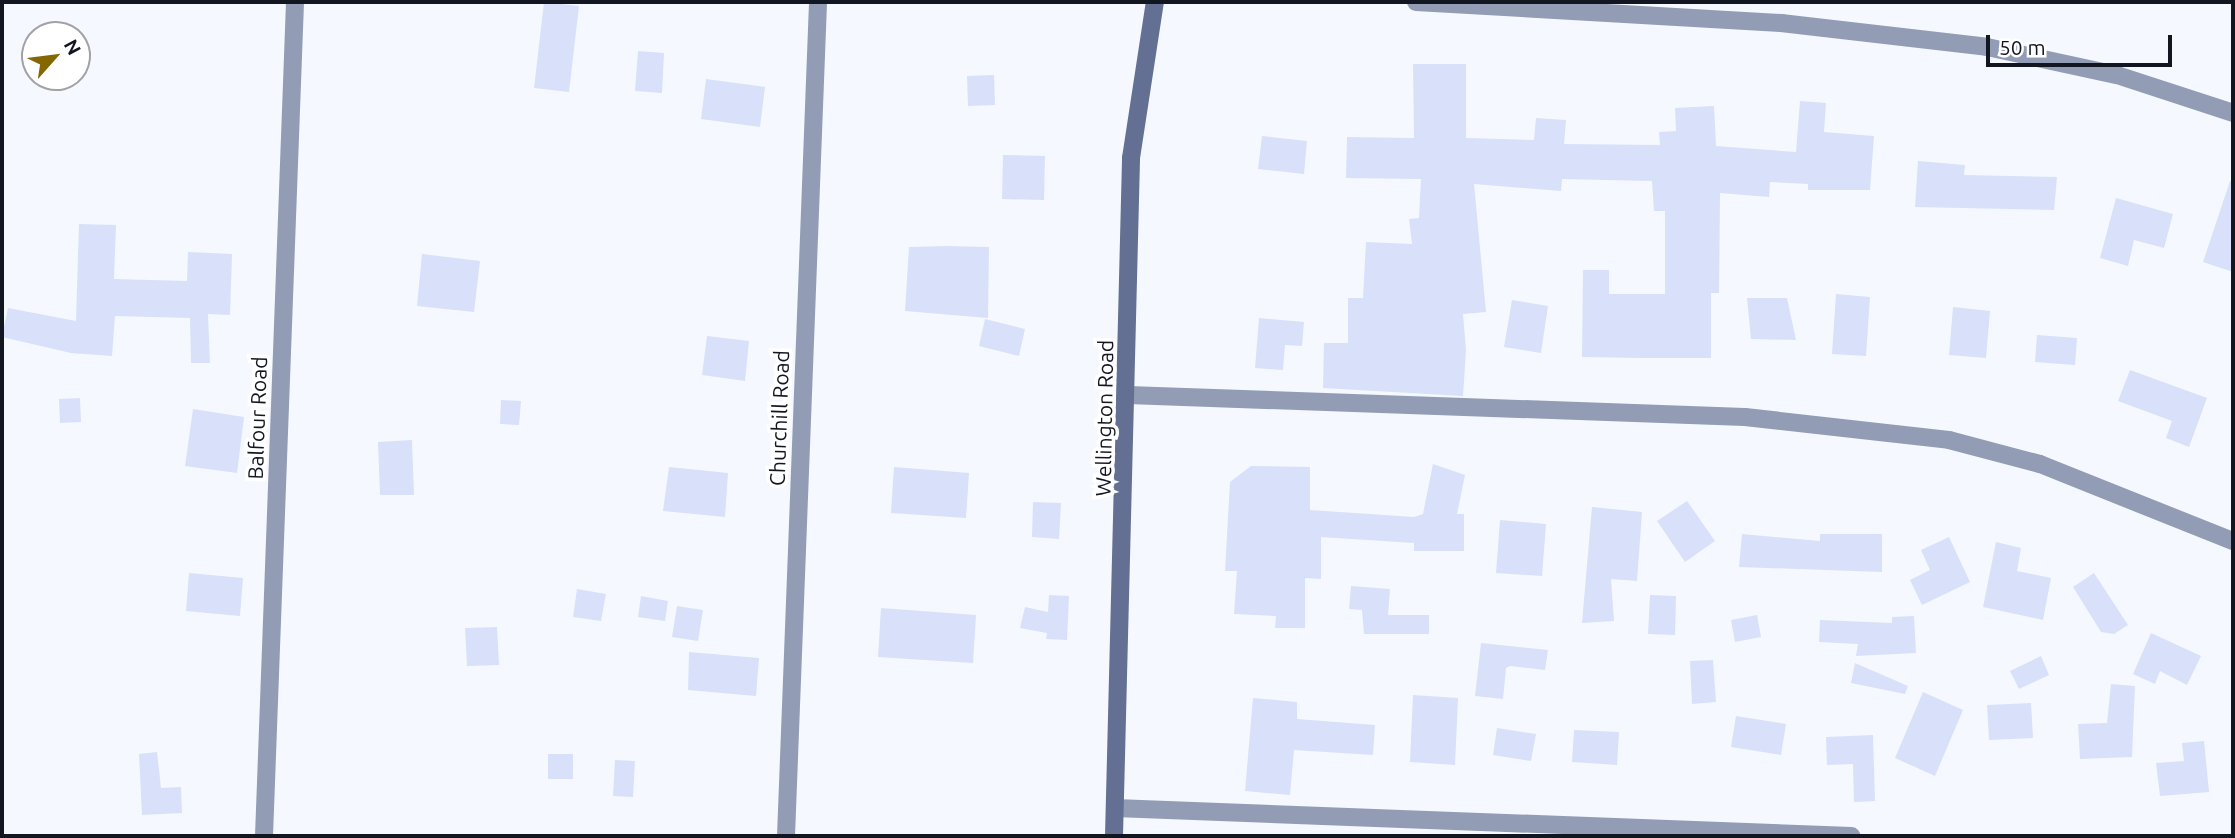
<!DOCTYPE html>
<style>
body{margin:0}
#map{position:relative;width:2235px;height:838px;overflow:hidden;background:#f5f8ff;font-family:Ubuntu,sans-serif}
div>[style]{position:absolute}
.building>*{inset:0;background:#d8e1f9}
.minor>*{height:18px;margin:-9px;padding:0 9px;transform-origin:9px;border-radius:9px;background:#929cb5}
.secondary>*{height:18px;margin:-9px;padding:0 9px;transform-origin:9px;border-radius:9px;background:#637093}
span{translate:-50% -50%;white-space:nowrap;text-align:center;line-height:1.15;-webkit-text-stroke:7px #fff;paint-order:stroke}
.street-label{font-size:21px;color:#121621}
.frame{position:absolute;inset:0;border:4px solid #121621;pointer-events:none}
.north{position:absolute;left:21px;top:21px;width:70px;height:70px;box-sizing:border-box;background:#fff;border:2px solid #a0a2a6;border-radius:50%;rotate:62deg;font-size:19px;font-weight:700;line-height:28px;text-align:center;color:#121621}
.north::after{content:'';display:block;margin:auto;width:24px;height:32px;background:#846700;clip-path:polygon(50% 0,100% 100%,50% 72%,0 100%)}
.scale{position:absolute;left:1986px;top:35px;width:186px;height:32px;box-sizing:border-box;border:4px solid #121621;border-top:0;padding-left:9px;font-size:21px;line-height:24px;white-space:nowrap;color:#121621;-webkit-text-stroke:5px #fff;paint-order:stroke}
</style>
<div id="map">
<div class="building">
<i style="clip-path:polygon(544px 2px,579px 6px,569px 92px,534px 88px)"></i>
<i style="clip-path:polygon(638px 51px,664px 53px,662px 93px,635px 91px)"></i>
<i style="clip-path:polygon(1413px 64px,1466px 64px,1466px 138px,1534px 140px,1536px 118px,1566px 120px,1564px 144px,1660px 145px,1659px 132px,1676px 131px,1675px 108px,1714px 106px,1716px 146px,1796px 152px,1800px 101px,1826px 103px,1824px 132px,1874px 136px,1870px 190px,1808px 190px,1808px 184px,1770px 182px,1769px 197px,1720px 193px,1719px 293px,1711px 293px,1711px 358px,1641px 358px,1582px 357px,1583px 270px,1609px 270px,1609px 294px,1665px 294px,1665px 211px,1654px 211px,1652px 181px,1562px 179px,1561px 191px,1474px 184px,1486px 312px,1463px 314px,1466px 350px,1463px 396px,1323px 388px,1324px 343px,1348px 343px,1348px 298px,1363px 298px,1366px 242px,1412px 244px,1409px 219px,1419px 218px,1421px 179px,1346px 178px,1347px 137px,1414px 138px)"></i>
<i style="clip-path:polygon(994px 75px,995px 105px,968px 106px,967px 76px)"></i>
<i style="clip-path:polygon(706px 79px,765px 87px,760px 127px,701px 119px)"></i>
<i style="clip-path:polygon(1262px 136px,1307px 141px,1304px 174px,1258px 169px)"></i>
<i style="clip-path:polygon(1003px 155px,1045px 156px,1044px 200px,1002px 199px)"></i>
<i style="clip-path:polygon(1918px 161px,1965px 165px,1964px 175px,2057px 177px,2054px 210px,1915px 207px)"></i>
<i style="clip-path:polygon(2230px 181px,2233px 182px,2233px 272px,2203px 262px)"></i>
<i style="clip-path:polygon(2116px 198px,2173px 214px,2164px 248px,2134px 240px,2128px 266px,2100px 258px)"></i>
<i style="clip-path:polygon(79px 224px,116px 225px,114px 279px,187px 281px,188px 252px,232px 254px,230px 315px,208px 314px,210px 363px,191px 363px,190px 318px,115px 316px,112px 356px,71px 353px,2px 337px,8px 308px,76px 321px)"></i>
<i style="clip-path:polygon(947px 246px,989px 247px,988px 318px,905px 311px,909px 247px)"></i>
<i style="clip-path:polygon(422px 254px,480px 261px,474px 312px,417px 306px)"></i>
<i style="clip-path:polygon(1836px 294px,1870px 297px,1866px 356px,1832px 354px)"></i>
<i style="clip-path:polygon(1747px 298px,1787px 298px,1796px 340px,1751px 339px)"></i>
<i style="clip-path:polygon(1512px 300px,1548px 306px,1541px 353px,1504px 347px)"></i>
<i style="clip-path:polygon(1953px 307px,1990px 311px,1986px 358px,1949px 355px)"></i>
<i style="clip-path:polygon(1259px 318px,1304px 322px,1302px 346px,1285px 345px,1283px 370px,1255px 368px)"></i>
<i style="clip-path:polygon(985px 319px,1025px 329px,1019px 356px,979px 346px)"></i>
<i style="clip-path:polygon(2037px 335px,2077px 338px,2075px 365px,2035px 362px)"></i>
<i style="clip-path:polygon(707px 336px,749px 341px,745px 381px,702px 375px)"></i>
<i style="clip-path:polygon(2130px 370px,2207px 398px,2189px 447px,2166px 438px,2172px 421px,2118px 401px)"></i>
<i style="clip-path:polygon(80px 398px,81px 422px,60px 423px,59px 399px)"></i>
<i style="clip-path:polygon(501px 400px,521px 401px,519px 425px,500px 424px)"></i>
<i style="clip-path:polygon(193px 409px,244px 417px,237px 473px,185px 466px)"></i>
<i style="clip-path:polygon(412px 440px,414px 495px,380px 495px,378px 442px)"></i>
<i style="clip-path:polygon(1433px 464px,1465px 475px,1457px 514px,1464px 514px,1464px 551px,1414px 551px,1414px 543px,1321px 537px,1321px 579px,1305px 578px,1305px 628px,1275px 628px,1276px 616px,1234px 614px,1237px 571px,1225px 571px,1230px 482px,1251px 466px,1310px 467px,1310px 510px,1414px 517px,1423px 514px)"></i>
<i style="clip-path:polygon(669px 467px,728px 473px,725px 517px,663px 511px)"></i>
<i style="clip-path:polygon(894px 467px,969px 473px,966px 518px,891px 513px)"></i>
<i style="clip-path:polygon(1687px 501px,1715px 541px,1685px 562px,1657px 521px)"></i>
<i style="clip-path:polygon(1033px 502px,1061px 503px,1059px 539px,1032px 537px)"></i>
<i style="clip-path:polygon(1592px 507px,1642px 512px,1637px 581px,1611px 579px,1614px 621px,1582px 623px)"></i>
<i style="clip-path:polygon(1500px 520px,1546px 524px,1542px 576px,1496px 573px)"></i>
<i style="clip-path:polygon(1742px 534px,1820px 541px,1820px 534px,1882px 534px,1882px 572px,1739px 567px)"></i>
<i style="clip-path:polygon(1949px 537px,1970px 582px,1922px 605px,1910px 580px,1930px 570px,1921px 550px)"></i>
<i style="clip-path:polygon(1996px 542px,2021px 548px,2017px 571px,2051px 578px,2043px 620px,1983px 607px)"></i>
<i style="clip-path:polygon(189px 573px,243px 578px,240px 616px,186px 611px)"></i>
<i style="clip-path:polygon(2094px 573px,2128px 625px,2114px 634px,2101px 632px,2073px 587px)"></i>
<i style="clip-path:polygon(1351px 586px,1390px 589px,1388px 615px,1429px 615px,1429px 634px,1364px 634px,1362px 610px,1349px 609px)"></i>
<i style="clip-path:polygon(577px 589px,606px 594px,601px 621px,573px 617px)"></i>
<i style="clip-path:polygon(1049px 595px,1069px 596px,1067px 640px,1046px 639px,1047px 633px,1020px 628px,1025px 607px,1048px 612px)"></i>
<i style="clip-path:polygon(1650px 595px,1676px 596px,1675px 635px,1648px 634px)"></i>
<i style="clip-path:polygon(641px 596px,668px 601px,665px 621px,638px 617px)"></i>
<i style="clip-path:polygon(677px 606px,703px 610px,698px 641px,672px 637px)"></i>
<i style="clip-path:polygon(881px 608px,976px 615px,973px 663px,878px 657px)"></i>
<i style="clip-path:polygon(1757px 615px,1761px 637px,1735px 642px,1731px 620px)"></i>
<i style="clip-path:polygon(1914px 616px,1916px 653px,1856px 656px,1858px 644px,1819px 642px,1820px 620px,1892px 623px,1892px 617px)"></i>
<i style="clip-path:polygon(497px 627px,499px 665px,467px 666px,465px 628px)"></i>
<i style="clip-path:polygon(2151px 633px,2201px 656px,2187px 685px,2160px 671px,2155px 684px,2133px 674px)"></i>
<i style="clip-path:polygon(1481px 643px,1548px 650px,1545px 670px,1510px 666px,1506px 668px,1503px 699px,1475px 696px)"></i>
<i style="clip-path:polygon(689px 652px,759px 658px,756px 696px,688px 690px)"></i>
<i style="clip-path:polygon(2041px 656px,2049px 675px,2019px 689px,2010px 671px)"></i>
<i style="clip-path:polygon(1713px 660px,1716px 702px,1692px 704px,1690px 661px)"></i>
<i style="clip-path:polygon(1855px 663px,1908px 686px,1905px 694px,1851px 683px)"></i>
<i style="clip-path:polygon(2111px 684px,2135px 686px,2132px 757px,2080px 759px,2078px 724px,2107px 723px)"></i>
<i style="clip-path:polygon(1923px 692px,1963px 710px,1935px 776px,1895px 758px)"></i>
<i style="clip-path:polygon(1413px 695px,1458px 698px,1455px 765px,1410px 762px)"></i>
<i style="clip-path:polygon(1253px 698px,1297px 702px,1297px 719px,1375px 725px,1373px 755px,1294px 750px,1290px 795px,1245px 791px)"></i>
<i style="clip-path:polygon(2031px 703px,2033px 738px,1989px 740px,1987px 705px)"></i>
<i style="clip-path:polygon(1736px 716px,1786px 724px,1781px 755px,1731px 747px)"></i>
<i style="clip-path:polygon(1497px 728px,1536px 734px,1531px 761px,1493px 755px)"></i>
<i style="clip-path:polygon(1574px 730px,1619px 732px,1617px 765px,1572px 762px)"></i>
<i style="clip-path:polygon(1873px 735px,1875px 801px,1854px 802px,1853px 764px,1827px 765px,1826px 737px)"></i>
<i style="clip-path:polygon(2204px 741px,2209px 792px,2160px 796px,2156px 763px,2184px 761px,2182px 743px)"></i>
<i style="clip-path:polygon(157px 752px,161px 788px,181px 787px,182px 813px,142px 815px,139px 754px)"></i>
<i style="clip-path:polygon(548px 754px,573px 754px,573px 779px,548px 779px)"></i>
<i style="clip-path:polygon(615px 760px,635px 761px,633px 797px,613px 796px)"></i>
</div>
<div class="minor">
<i style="left:1416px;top:2px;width:366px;rotate:3.3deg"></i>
<i style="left:1781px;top:23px;width:207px;rotate:6.6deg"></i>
<i style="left:1987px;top:47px;width:133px;rotate:12.2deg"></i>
<i style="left:2117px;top:75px;width:122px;rotate:18.1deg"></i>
<i style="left:1128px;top:395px;width:617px;rotate:2.04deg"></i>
<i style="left:1745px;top:417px;width:205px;rotate:6.4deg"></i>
<i style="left:1949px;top:440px;width:94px;rotate:14.8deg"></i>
<i style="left:2040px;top:464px;width:208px;rotate:21.8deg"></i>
<i style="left:1115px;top:808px;width:737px;rotate:2.18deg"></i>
<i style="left:264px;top:836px;width:835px;rotate:-87.87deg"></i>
<i style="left:786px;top:836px;width:835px;rotate:-87.8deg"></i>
</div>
<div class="secondary">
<i style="left:1114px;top:836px;width:678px;rotate:-88.56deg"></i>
<i style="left:1131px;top:158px;width:158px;rotate:-81.3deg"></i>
</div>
<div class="street-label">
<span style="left:257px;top:418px;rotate:-88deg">Balfour Road</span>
<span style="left:779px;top:418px;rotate:-88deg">Churchill Road</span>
<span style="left:1104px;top:418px;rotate:-89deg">Wellington Road</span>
</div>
<div class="frame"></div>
<div class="north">N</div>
<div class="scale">50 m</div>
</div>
